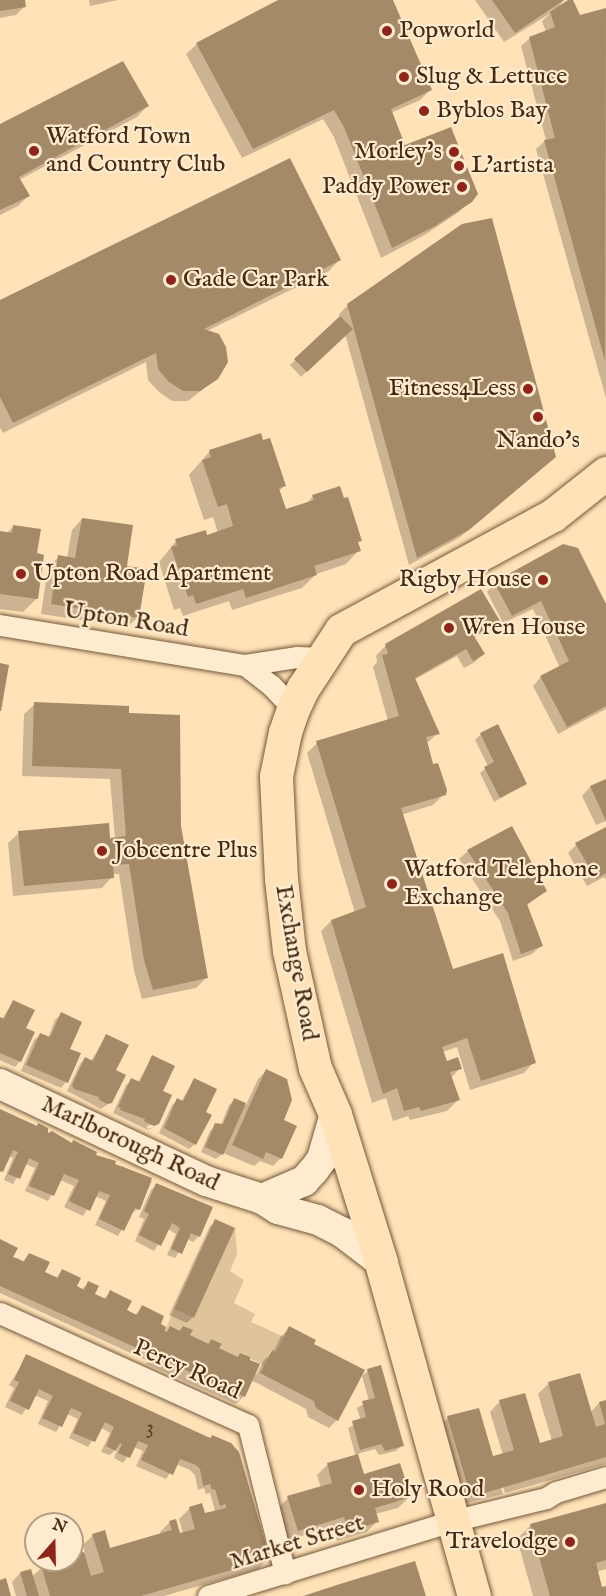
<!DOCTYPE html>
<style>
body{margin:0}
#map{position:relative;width:606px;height:1596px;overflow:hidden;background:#ffe2b7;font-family:"IM FELL English",serif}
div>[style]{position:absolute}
.green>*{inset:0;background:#dfc39b}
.shadow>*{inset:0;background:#0003}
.building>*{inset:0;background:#a58a67}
.roads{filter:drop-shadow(0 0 2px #73583a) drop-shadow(0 0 2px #73583a)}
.street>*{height:21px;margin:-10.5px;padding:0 10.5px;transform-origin:10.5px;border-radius:10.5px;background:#ffecd0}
.secondary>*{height:30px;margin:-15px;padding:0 15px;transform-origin:15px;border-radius:15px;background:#ffecd0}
.primary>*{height:33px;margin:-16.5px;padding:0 16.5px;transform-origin:16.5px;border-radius:16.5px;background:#ffe2b7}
.dots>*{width:16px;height:16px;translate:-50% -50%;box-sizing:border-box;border:3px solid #ffecd0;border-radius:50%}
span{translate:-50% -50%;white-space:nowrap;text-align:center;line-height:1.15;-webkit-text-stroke:4.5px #ffecd0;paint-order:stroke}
.number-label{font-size:21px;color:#5c4226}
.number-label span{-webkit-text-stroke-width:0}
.poi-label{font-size:24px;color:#442a11}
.left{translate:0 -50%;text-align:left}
.right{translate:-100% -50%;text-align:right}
.street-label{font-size:24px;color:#442a11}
.north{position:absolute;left:24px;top:1512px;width:60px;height:60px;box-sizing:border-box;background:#ffecd0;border:2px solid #b49e84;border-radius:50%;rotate:20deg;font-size:16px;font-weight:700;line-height:24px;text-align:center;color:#442a11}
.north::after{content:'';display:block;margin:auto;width:21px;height:27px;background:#8f2418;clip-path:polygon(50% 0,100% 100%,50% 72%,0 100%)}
</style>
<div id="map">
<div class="green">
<i style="clip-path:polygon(235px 1228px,237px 1254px,230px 1271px,244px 1280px,234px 1303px,255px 1314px,251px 1322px,284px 1337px,276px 1352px,271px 1350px,264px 1366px,241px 1353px,238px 1357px,219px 1348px,221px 1344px,212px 1339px,209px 1344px,190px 1335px,192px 1330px,183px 1326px,180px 1331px,165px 1331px,174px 1309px,194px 1318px)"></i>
</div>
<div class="shadow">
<i style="clip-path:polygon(0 0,24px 0,24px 7px,16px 15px,0 18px)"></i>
<i style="clip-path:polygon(89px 0,118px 0,90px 6px)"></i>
<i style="clip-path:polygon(281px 0,391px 0,431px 89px,420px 100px,391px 113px,404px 147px,470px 201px,459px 212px,423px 236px,381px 258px,334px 137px,323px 119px,242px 158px,186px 54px,197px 44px)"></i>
<i style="clip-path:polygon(475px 0,564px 0,557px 9px,572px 0,579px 17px,606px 9px,606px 398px,536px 149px,546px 140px,521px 46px,530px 38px,546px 32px,542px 21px,551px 13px,504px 42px)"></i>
<i style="clip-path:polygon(147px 106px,137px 117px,19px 180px,28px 196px,18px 206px,0 215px,0 126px)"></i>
<i style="clip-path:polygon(339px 260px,329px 271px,207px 331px,217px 378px,188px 401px,172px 401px,159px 392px,148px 380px,146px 362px,3px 433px,0 428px,0 302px)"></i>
<i style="clip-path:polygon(348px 305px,555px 457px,459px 538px,409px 565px,345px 334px,301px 377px,290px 365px,340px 317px,339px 314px)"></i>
<i style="clip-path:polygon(210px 451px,284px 486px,279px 491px,285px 510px,306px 504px,313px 496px,343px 500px,360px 540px,357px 543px,359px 550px,346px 564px,316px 574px,302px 588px,232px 610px,229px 601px,183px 616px,180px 608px,174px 610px,159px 562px,176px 541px,218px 533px,213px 517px,204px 520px,189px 475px)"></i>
<i style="clip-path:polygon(82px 519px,125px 567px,138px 617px,127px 627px,41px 614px,48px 567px,59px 557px,67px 558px,72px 530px)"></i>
<i style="clip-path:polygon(14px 526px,36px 555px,36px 599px,23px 612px,0 609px,0 533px,6px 534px)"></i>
<i style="clip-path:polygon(495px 583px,606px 605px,606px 709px,558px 734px,533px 686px,541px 677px,560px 668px,533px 609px,503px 623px,487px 592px)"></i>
<i style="clip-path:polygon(498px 621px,474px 638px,483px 654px,475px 662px,464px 668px,457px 656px,414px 680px,438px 733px,426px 744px,444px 794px,433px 805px,401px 815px,452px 971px,534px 1062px,524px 1073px,470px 1090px,457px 1047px,443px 1052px,446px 1062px,460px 1068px,451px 1078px,458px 1100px,447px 1111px,410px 1120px,408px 1116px,393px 1121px,386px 1098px,372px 1103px,321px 931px,331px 921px,355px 913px,307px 753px,317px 743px,388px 721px,373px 667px,377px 662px,376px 656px,386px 645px)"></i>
<i style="clip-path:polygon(35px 704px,127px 714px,179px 826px,207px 977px,196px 988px,142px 999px,134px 971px,119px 874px,112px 874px,112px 877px,102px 888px,13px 896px,8px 843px,19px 833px,115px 839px,110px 779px,22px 776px,24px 714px)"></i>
<i style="clip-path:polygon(481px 734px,526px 784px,494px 802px,480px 773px,488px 766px,475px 740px)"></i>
<i style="clip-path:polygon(606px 780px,606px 821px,596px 825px,582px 796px,590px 787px)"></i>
<i style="clip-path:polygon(606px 829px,606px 879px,604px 877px,587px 886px,568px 853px,576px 845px)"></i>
<i style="clip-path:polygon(468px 851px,546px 891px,526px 906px,541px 946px,532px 954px,513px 961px,500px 921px,459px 859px)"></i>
<i style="clip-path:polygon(13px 1002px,24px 1029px,20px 1061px,15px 1067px,0 1060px,0 1018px,2px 1019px)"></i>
<i style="clip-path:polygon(61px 1014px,68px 1050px,66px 1082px,61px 1088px,21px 1071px,34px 1040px,40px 1035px,48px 1038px,55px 1020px)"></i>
<i style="clip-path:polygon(106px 1036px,114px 1071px,111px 1102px,101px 1109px,67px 1091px,80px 1064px,85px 1058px,91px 1061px)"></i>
<i style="clip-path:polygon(152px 1057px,161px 1092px,157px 1123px,147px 1126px,147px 1129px,154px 1127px,148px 1130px,113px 1113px,126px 1085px,132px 1080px,138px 1082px)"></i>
<i style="clip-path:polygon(266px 1071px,282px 1121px,281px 1158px,273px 1166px,260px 1161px,254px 1166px,223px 1153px,216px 1159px,201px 1152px,210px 1131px,216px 1125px,221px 1125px,229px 1105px,235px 1100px,246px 1105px,258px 1079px)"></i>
<i style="clip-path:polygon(194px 1080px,204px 1113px,195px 1144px,189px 1149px,159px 1133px,172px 1105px,178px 1100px,181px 1102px)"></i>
<i style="clip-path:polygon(0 1111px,113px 1166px,122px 1166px,152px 1181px,139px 1209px,131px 1213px,118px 1236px,95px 1225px,106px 1201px,95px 1196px,83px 1216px,64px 1207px,74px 1186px,60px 1180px,48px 1201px,25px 1191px,35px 1168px,25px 1164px,13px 1184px,4px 1180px,13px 1158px,9px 1156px,0 1173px)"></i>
<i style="clip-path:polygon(157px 1184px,199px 1236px,193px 1242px,187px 1239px,175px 1258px,167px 1255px,176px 1234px,168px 1229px,154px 1251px,135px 1241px,144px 1219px,139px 1217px,151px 1190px)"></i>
<i style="clip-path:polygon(216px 1221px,233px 1229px,193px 1317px,187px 1323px,169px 1315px,210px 1226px)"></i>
<i style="clip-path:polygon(0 1241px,11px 1257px,22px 1262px,29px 1254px,43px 1272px,56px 1278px,62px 1270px,75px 1287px,81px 1290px,88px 1283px,93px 1295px,103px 1300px,110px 1292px,125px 1311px,135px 1315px,142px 1307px,159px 1325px,160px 1337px,170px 1328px,178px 1332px,183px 1327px,188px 1336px,207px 1345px,211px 1340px,217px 1349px,237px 1358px,240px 1354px,256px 1375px,264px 1360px,273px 1353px,281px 1336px,290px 1328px,312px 1344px,337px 1420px,329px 1428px,308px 1417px,306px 1409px,251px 1380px,244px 1396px,236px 1404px,146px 1364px,148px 1361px,0 1293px)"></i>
<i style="clip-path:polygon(27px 1356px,210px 1439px,213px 1436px,268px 1559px,258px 1569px,164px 1596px,16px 1596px,12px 1582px,20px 1573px,30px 1570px,31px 1577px,44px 1566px,43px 1560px,72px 1560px,72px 1557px,85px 1553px,83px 1545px,93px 1535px,109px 1550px,160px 1535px,160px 1532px,170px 1522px,179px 1535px,183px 1534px,179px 1519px,190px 1508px,204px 1515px,215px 1511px,210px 1493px,206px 1494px,204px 1488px,198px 1490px,195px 1475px,190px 1470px,176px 1464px,166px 1479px,136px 1466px,143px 1451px,134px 1447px,123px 1463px,114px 1458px,119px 1446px,110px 1455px,101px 1452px,110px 1433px,100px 1427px,88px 1447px,69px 1438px,78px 1419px,67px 1414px,56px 1432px,38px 1424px,48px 1401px,34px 1395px,22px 1415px,5px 1407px,14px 1388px,9px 1385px)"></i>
<i style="clip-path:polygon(368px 1371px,402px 1445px,396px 1451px,379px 1455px,375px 1449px,357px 1454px,363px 1476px,409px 1497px,398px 1508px,375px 1514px,377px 1521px,367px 1532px,337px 1541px,333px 1527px,287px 1540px,278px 1508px,288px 1498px,321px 1488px,317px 1475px,327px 1465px,356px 1457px,348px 1428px,361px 1421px,357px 1408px,369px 1401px,362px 1376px)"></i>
<i style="clip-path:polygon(579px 1375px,590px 1413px,599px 1403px,606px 1401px,606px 1464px,505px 1493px,496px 1462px,493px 1462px,503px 1494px,463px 1504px,440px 1426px,448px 1418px,492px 1459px,503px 1455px,490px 1412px,500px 1401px,539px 1445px,552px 1441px,538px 1394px,548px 1384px)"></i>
<i style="clip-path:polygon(606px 1504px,606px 1569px,596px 1572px,601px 1589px,606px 1588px,606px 1596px,533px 1596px,517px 1539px,530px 1526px)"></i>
</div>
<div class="building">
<i style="clip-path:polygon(0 0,25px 0,26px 7px,0 11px)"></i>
<i style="clip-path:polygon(278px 0,393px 0,432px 90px,391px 109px,405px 145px,451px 127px,478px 194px,472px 202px,435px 226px,392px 248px,344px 127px,334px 110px,253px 149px,196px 43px)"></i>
<i style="clip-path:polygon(492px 0,564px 0,515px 33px)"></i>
<i style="clip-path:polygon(568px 0,573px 0,580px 15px,606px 8px,605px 361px,544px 140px,555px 138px,529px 37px,555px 27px,550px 12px)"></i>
<i style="clip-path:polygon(123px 61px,149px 106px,19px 177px,30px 196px,0 210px,0 124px)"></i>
<i style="clip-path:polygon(290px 158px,341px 260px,204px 329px,219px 334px,226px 347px,228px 362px,218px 379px,200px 391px,183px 391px,169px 382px,158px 369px,156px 353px,13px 423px,0 397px,0 300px)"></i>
<i style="clip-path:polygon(492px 218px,556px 457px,469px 530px,417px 558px,347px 304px,462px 224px)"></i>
<i style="clip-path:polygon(340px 316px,353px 329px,307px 372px,294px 359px)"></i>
<i style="clip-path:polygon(261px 433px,263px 440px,270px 438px,286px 486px,279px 488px,286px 509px,314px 500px,312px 495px,340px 486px,344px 498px,348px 497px,362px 541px,358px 542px,361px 551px,314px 566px,317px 575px,246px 598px,243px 589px,196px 604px,193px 595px,188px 597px,171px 547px,177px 545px,175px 539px,206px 530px,207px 535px,233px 526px,227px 504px,218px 507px,202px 460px,211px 457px,209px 450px)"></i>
<i style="clip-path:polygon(82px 518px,133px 525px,127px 566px,147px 569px,139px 618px,51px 604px,58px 555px,75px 558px)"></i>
<i style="clip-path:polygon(13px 525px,41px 529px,37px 553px,44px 555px,38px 599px,0 594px,0 531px,12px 533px)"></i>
<i style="clip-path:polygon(563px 544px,578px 548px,606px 604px,606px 706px,567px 727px,540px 676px,569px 661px,541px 601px,512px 616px,494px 582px)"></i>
<i style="clip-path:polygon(481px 589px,500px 621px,474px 636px,485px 654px,473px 661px,466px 649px,415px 678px,440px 734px,426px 737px,433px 764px,438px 763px,447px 790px,446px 795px,401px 808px,453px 969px,503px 953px,536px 1063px,481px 1081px,467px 1038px,442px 1047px,447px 1061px,458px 1057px,462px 1069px,450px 1072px,460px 1100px,421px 1111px,419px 1107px,404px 1111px,397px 1088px,383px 1094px,331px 920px,366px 907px,316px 741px,399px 716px,382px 655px,388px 654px,385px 644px)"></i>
<i style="clip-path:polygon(0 663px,9px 665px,1px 711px,0 711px)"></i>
<i style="clip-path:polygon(34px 702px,129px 706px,129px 713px,180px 715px,181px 826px,208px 978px,153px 990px,144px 960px,129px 864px,113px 865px,114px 878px,24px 886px,18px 831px,109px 823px,110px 838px,126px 836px,121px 769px,32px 766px)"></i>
<i style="clip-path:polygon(498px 724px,527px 784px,500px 798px,484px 767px,494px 762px,480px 733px)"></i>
<i style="clip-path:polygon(606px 779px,606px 821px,590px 786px)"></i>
<i style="clip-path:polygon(512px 826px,547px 891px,527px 904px,543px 946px,521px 954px,508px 913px,467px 850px)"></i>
<i style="clip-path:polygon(606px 827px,606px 873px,596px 879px,575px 843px)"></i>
<i style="clip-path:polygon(13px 1000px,35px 1010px,26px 1028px,35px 1032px,21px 1062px,0 1053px,0 1017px,4px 1019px)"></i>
<i style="clip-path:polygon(61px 1012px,82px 1022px,70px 1049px,81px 1053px,68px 1083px,26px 1065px,40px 1033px,50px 1037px)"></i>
<i style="clip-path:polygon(106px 1034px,129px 1045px,116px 1070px,126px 1075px,112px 1103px,107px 1104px,98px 1099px,99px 1097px,74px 1089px,72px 1085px,85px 1057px,93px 1061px)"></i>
<i style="clip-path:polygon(152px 1055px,175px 1066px,163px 1091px,172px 1095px,159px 1124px,154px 1126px,144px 1121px,145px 1119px,120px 1110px,121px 1108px,118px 1107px,131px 1078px,140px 1082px)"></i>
<i style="clip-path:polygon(266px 1069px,287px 1079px,292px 1100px,284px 1120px,297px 1126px,282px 1159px,266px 1152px,263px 1159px,232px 1145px)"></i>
<i style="clip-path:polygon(194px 1078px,217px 1089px,206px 1112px,212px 1115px,196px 1145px,164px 1128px,177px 1098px,183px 1101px)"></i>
<i style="clip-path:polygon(234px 1098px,246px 1103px,223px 1155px,205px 1147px,215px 1123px,223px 1124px)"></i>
<i style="clip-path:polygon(0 1109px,37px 1126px,38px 1123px,48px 1128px,48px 1133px,52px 1131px,72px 1143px,73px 1140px,97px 1152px,96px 1155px,116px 1161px,115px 1164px,152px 1178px,140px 1210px,135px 1208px,124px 1231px,99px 1219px,110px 1195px,99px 1191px,90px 1211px,69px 1201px,79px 1180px,64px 1174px,54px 1196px,29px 1186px,39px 1163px,29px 1158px,20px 1179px,8px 1174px,18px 1152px,13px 1150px,3px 1172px,0 1171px)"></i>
<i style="clip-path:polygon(156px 1183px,213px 1207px,200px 1237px,191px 1233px,182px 1254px,171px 1249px,180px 1228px,172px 1223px,161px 1246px,139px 1235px,149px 1214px,144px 1211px)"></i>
<i style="clip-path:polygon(215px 1219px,235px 1228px,194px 1318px,174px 1309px)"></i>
<i style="clip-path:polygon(0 1239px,18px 1248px,13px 1257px,19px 1259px,24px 1262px,29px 1253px,50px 1262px,45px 1272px,58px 1278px,62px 1269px,81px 1278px,77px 1286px,84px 1290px,88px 1281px,99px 1286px,95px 1294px,106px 1299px,110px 1290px,132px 1301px,127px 1310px,137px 1315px,142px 1305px,164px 1316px,161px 1324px,166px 1327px,165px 1331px,167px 1332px,170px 1326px,180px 1331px,183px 1326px,193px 1330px,190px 1335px,209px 1344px,211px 1339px,222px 1344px,219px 1348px,238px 1357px,240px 1353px,250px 1357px,250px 1360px,260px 1364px,245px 1397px,0 1286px)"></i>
<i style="clip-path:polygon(289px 1326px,316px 1340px,314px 1344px,365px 1370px,338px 1421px,316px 1408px,314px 1401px,260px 1373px,272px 1350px,276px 1352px)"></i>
<i style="clip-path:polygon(26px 1354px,208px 1437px,211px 1438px,212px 1435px,231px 1443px,239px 1452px,270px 1559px,141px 1596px,50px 1596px,41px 1565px,55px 1560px,72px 1560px,72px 1555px,84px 1552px,91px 1576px,104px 1572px,92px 1534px,105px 1530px,110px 1548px,172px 1530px,169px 1521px,176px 1519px,180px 1533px,195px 1529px,189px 1507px,202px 1503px,205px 1513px,226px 1508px,226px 1504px,220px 1506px,215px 1489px,212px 1490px,210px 1484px,203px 1486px,200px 1469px,196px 1465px,180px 1459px,173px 1475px,141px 1460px,148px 1445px,138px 1441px,130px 1458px,118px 1453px,122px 1444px,120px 1443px,116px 1451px,106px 1446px,114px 1427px,105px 1422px,95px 1442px,73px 1433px,82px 1413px,78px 1411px,71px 1408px,62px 1427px,42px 1418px,53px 1396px,39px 1389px,29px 1410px,10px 1401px,19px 1382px,14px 1380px)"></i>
<i style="clip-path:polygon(381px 1365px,404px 1446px,385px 1451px,381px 1444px,360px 1450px,352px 1421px,366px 1417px,362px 1401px,375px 1398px,367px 1369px)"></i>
<i style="clip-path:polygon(580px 1373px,596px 1427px,605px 1424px,599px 1402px,606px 1400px,606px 1457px,471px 1497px,447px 1416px,479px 1408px,493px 1456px,514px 1450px,499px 1400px,525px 1393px,540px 1443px,563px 1436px,548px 1382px)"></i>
<i style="clip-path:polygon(358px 1454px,364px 1474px,400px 1463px,411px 1497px,375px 1508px,379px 1522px,348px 1531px,344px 1517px,298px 1531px,287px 1496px,332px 1483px,327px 1463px)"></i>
<i style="clip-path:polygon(606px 1503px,606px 1560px,596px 1563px,602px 1587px,606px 1586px,606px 1596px,550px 1596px,530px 1524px)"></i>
<i style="clip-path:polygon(415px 1561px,426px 1596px,303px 1596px,340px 1584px)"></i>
<i style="clip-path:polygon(31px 1569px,39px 1596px,27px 1596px,20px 1572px)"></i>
<i style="clip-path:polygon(6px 1578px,11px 1596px,0 1596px,0 1580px)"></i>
</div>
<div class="roads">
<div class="street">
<i style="left:0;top:625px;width:248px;rotate:9.3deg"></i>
<i style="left:245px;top:665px;width:53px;rotate:-8.7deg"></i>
<i style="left:297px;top:657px;width:27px;rotate:2deg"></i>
<i style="left:245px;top:665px;width:33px;rotate:38deg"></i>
<i style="left:271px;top:685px;width:33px;rotate:47deg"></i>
<i style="left:0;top:1313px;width:272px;rotate:24.3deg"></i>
<i style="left:248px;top:1425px;width:153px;rotate:76deg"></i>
<i style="left:208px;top:1596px;width:255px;rotate:-17.1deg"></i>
<i style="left:452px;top:1521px;width:97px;rotate:-13.7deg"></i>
<i style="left:546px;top:1498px;width:12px;rotate:-31deg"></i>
<i style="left:556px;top:1492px;width:52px;rotate:-16.7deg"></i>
</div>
<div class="secondary">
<i style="left:0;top:1084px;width:228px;rotate:25.2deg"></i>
<i style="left:206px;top:1181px;width:59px;rotate:17.8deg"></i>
<i style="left:262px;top:1199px;width:19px;rotate:32deg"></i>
<i style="left:278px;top:1209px;width:41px;rotate:15.4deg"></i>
<i style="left:318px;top:1220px;width:27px;rotate:27deg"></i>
<i style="left:342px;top:1232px;width:49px;rotate:37.6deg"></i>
<i style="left:262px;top:1199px;width:46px;rotate:-23.2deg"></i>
<i style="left:304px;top:1181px;width:15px;rotate:-48deg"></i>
<i style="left:314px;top:1170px;width:14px;rotate:-54deg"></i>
<i style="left:322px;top:1159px;width:47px;rotate:-73.9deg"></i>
</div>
<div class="primary">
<i style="left:474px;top:1596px;width:347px;rotate:-105.6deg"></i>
<i style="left:381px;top:1262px;width:155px;rotate:-107.3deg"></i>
<i style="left:335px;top:1114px;width:50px;rotate:-113.5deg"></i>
<i style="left:315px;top:1068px;width:120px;rotate:-102.5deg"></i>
<i style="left:289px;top:951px;width:72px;rotate:-96.3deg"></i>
<i style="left:281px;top:879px;width:103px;rotate:-92.8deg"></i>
<i style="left:276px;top:776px;width:45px;rotate:-78.4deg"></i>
<i style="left:285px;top:732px;width:24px;rotate:-71deg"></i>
<i style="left:293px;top:709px;width:23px;rotate:-65deg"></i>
<i style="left:303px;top:688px;width:69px;rotate:-56.8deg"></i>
<i style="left:341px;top:630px;width:241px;rotate:-28.5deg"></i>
<i style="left:553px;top:515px;width:68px;rotate:-38.4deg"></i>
</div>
</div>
<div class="dots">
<i style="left:387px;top:31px;background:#8f2418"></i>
<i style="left:404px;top:77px;background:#8f2418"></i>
<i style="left:424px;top:111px;background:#8f2418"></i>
<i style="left:34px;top:151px;background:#8f2418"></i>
<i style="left:454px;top:152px;background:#8f2418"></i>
<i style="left:459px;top:166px;background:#8f2418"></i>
<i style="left:462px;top:187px;background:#8f2418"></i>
<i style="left:171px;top:280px;background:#8f2418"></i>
<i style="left:528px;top:389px;background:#8f2418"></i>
<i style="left:538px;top:417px;background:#8f2418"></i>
<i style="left:21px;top:574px;background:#8f2418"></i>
<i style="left:543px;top:580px;background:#8f2418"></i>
<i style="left:449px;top:628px;background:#8f2418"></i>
<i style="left:102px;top:851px;background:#8f2418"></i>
<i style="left:392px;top:884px;background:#8f2418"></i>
<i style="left:359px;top:1490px;background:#8f2418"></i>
<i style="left:570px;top:1542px;background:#8f2418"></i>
</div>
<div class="number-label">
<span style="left:150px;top:1428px">3</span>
</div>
<div class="poi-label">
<span class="left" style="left:399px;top:31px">Popworld</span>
<span class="left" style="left:416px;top:77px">Slug &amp; Lettuce</span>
<span class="left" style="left:436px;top:111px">Byblos Bay</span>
<span class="left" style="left:46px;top:151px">Watford Town<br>and Country Club</span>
<span class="right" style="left:442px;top:152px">Morley's</span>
<span class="left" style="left:471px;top:166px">L'artista</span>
<span class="right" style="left:450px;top:187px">Paddy Power</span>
<span class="left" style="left:183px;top:280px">Gade Car Park</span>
<span class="right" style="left:516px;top:389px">Fitness4Less</span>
<span style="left:538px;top:441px">Nando's</span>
<span class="left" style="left:33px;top:574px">Upton Road Apartment</span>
<span class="right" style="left:531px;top:580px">Rigby House</span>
<span class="left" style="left:461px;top:628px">Wren House</span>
<span class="left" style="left:114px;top:851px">Jobcentre Plus</span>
<span class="left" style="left:404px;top:884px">Watford Telephone<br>Exchange</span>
<span class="left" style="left:371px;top:1490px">Holy Rood</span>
<span class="right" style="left:558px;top:1542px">Travelodge</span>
</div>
<div class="street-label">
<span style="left:126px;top:620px;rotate:9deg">Upton Road</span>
<span style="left:296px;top:963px;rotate:80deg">Exchange Road</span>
<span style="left:130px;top:1144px;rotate:25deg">Marlborough Road</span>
<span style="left:187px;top:1370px;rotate:24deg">Percy Road</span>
<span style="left:297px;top:1543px;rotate:-17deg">Market Street</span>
</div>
<div class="north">N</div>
</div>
